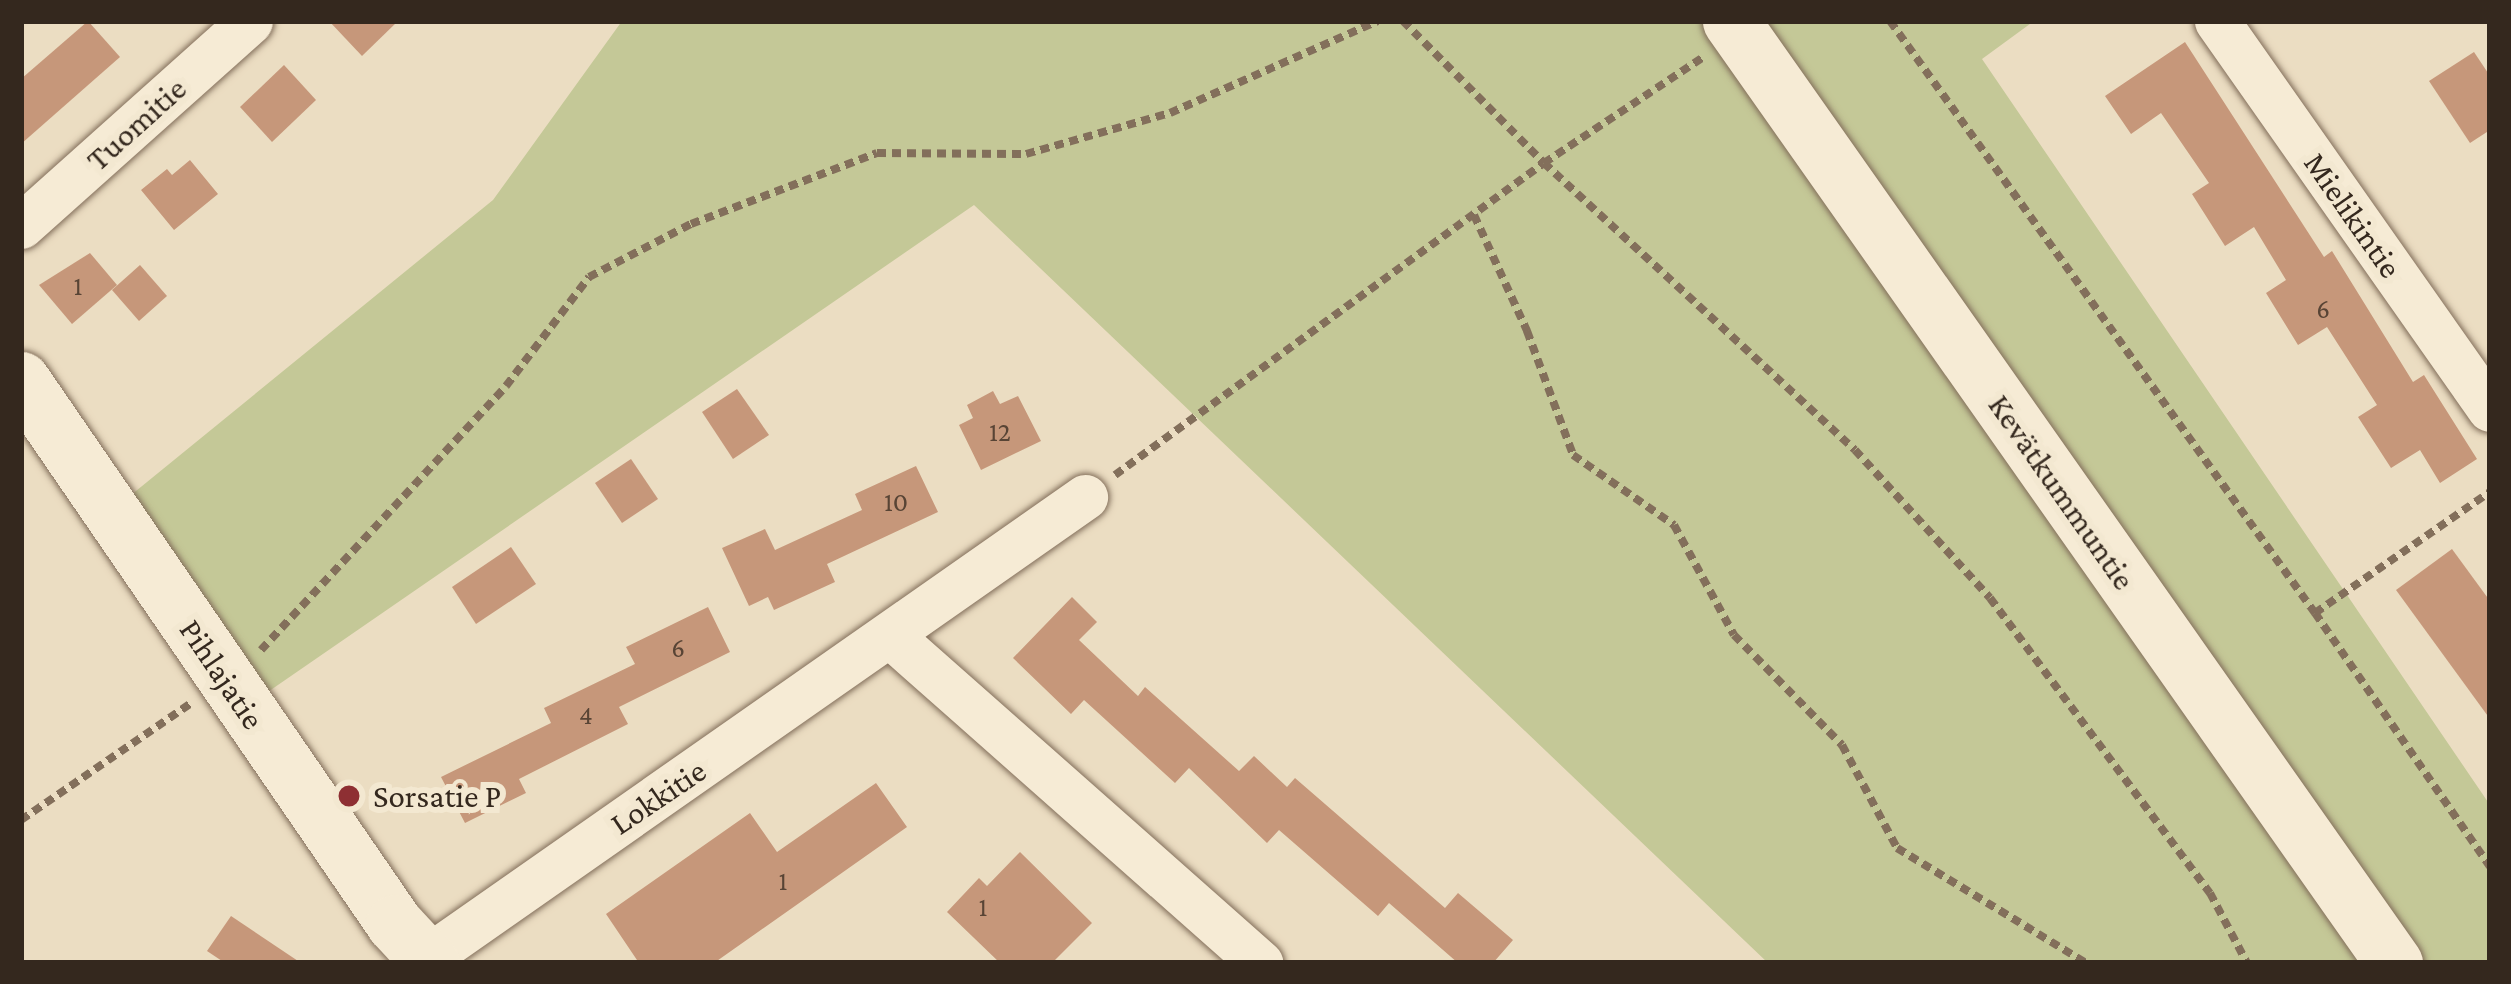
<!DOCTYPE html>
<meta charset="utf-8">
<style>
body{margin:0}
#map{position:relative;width:2511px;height:984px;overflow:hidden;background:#ebddc2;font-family:"Crimson Pro",serif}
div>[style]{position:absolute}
.green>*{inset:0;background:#c4c897}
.building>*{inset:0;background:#c6977a}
.path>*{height:8px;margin-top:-4px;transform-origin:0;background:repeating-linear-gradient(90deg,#836f5b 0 9px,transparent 0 15px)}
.roads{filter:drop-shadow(0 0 3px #836f5b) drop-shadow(0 0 3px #836f5b)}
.minor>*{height:45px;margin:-22.5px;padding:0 22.5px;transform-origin:22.5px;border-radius:22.5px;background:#f6ebd5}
.tertiary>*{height:57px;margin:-28.5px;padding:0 28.5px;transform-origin:28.5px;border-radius:28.5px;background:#f6ebd5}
.dots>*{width:33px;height:33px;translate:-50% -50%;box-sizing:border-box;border:6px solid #f3e8d1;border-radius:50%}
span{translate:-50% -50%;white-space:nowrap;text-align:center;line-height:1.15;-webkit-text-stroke:12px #f3e8d1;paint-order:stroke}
.number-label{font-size:27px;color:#584435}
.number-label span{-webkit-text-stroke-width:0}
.street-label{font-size:33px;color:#34281e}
.poi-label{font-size:33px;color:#34281e}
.left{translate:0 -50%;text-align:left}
.frame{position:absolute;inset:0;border:24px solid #34281e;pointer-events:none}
</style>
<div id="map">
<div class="green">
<i style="clip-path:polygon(622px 21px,2034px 21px,1982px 59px,2490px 805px,2490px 963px,1768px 963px,974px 205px,227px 720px,93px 526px,493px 200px)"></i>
</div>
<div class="building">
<i style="clip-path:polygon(88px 21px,120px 57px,21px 144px,21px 79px)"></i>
<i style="clip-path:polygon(329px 21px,398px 21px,362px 56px)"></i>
<i style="clip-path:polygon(2185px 42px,2324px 257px,2332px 251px,2413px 382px,2424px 375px,2477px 459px,2440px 483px,2420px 450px,2391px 468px,2358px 417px,2377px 405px,2327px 327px,2298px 345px,2266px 293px,2286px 280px,2254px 227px,2225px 246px,2192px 194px,2209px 183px,2161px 113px,2131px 134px,2105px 96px)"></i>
<i style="clip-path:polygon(2474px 52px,2490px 76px,2490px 130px,2470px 143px,2429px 81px)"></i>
<i style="clip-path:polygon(284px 65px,316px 100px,272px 142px,240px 107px)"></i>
<i style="clip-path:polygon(190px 160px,218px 194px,174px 230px,141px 190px,167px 169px,172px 175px)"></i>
<i style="clip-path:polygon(90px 253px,117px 285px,72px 324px,39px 285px)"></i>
<i style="clip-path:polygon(140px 265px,167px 296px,139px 321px,112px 290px)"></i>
<i style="clip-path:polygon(737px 389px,769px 435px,733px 459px,702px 412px)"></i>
<i style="clip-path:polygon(993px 391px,1000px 404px,1018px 396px,1041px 441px,981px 470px,959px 425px,973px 418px,967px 405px)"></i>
<i style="clip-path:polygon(631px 459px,658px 499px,622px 523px,595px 483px)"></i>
<i style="clip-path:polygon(916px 466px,938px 512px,827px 564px,835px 582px,774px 610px,768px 597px,749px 606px,722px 548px,765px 529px,775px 550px,862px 510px,855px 494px)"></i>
<i style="clip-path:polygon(511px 547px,536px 584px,476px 624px,452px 587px)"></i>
<i style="clip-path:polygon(2452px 549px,2490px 601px,2490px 719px,2396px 590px)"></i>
<i style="clip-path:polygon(1072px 597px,1097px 622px,1079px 640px,1138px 696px,1145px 687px,1239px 771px,1254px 756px,1287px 787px,1295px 778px,1445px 908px,1458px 893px,1513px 940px,1493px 963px,1458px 963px,1389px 903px,1378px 916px,1279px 830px,1267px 843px,1189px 768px,1175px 783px,1084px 700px,1071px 714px,1013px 658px)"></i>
<i style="clip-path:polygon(708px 607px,730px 652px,619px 707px,628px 724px,519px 779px,526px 793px,465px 823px,441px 777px,551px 723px,544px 708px,635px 664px,626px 647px)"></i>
<i style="clip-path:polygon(876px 783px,907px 827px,714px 963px,639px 963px,606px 914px,750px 813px,777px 852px)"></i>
<i style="clip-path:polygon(1020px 852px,1092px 923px,1052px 963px,1000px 963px,947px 912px,979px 878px,987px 886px)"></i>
<i style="clip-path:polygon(231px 916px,301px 963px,225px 963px,207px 951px)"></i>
</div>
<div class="path">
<i style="left:1403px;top:21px;width:200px;rotate:45.2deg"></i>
<i style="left:1544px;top:163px;width:423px;rotate:42.7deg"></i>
<i style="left:1855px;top:450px;width:200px;rotate:47.6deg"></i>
<i style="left:1990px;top:598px;width:368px;rotate:53.3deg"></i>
<i style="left:2210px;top:893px;width:79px;rotate:62.1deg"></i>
<i style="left:1890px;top:21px;width:729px;rotate:54.33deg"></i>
<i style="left:2315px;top:613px;width:308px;rotate:55.4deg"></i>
<i style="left:1474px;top:215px;width:128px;rotate:65.4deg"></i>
<i style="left:1527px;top:331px;width:132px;rotate:69.6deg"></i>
<i style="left:1573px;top:455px;width:123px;rotate:34.7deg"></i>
<i style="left:1674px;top:525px;width:125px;rotate:61.4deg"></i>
<i style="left:1734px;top:635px;width:154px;rotate:45.5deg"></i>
<i style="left:1842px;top:745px;width:117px;rotate:61.9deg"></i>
<i style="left:1897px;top:848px;width:221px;rotate:31.3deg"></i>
<i style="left:1115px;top:475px;width:530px;rotate:-36.03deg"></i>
<i style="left:1544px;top:163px;width:193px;rotate:-33.6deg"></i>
<i style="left:2315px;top:613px;width:213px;rotate:-34.7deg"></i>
<i style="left:261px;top:650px;width:360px;rotate:-47.1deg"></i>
<i style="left:506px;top:386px;width:137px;rotate:-52.7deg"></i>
<i style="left:589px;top:277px;width:115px;rotate:-27.5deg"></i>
<i style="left:691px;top:224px;width:199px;rotate:-20.9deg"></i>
<i style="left:877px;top:153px;width:149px;rotate:0.4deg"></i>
<i style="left:1026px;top:154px;width:150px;rotate:-15.9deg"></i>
<i style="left:1170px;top:113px;width:227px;rotate:-23.9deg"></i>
<i style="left:21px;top:820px;width:209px;rotate:-34.5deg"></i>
</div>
<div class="roads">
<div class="minor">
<i style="left:2217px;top:21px;width:474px;rotate:54.9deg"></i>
<i style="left:21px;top:226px;width:307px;rotate:-41.8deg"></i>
<i style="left:892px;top:637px;width:492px;rotate:41.5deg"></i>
<i style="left:419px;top:963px;width:813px;rotate:-34.98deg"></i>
</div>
<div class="tertiary">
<i style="left:1731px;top:21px;width:1152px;rotate:54.86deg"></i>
<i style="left:21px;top:380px;width:659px;rotate:55.51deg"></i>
<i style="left:394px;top:923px;width:54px;rotate:47.2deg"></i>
</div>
</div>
<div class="dots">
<i style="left:349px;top:796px;background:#8e2f33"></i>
</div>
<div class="number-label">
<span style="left:78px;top:287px">1</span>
<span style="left:2323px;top:310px">6</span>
<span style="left:1000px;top:433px">12</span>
<span style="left:896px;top:503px">10</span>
<span style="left:678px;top:649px">6</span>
<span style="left:586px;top:716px">4</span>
<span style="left:783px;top:882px">1</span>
<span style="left:983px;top:908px">1</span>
</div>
<div class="street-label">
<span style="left:136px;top:124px;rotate:-42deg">Tuomitie</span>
<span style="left:2353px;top:215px;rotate:55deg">Mielikintie</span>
<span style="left:2062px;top:492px;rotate:55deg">Kevätkummuntie</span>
<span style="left:222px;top:674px;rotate:56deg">Pihlajatie</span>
<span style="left:658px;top:797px;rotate:-34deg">Lokkitie</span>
</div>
<div class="poi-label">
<span class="left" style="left:373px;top:796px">Sorsatie P</span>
</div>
<div class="frame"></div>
</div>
